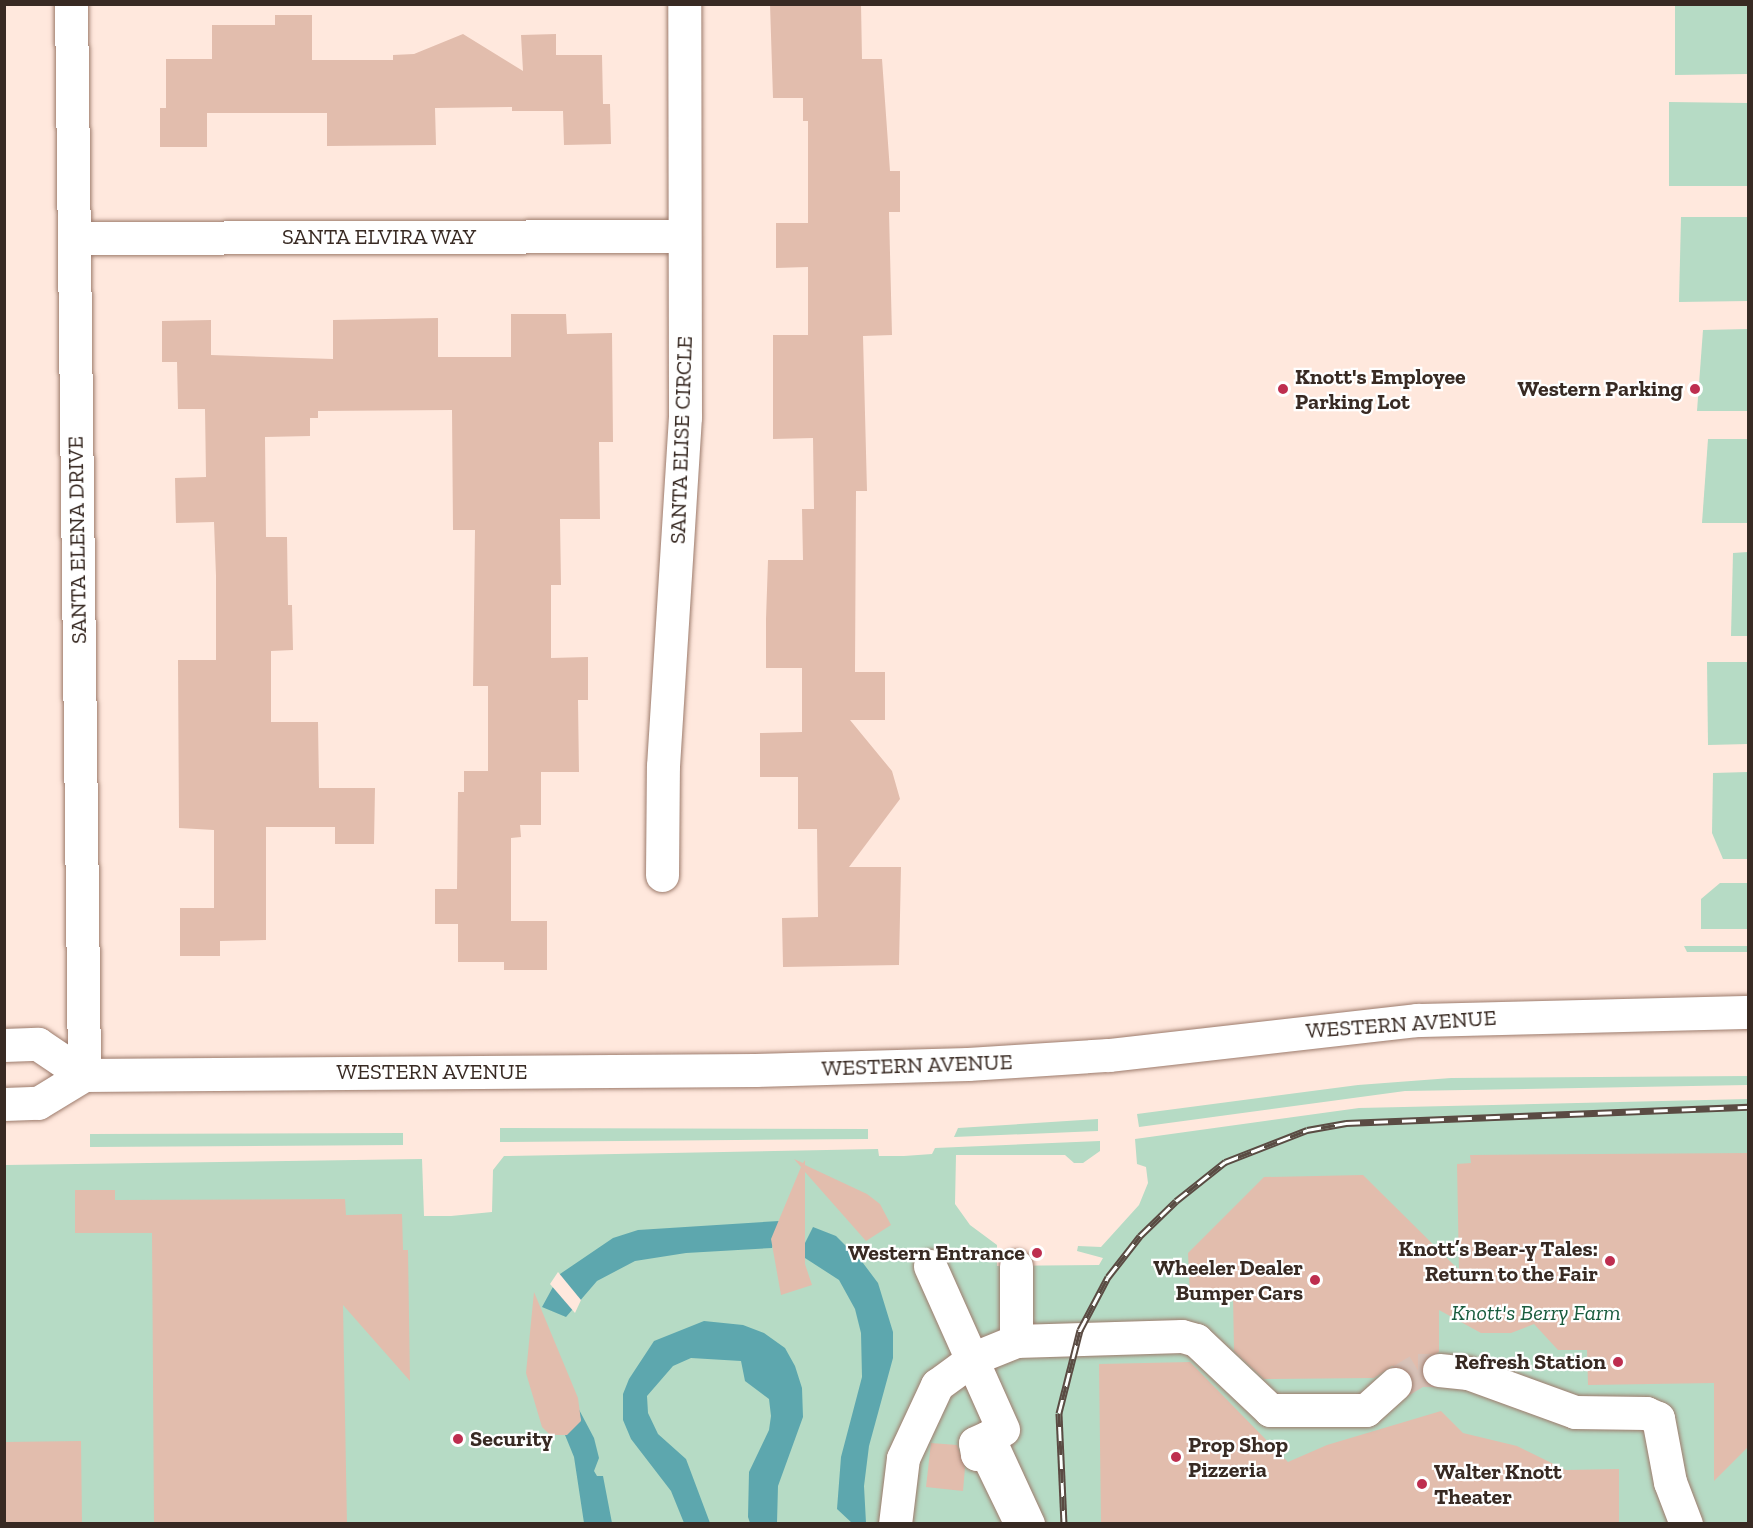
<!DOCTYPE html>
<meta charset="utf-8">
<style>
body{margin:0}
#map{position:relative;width:1753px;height:1528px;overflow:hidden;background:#ffe8dd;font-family:"Zilla Slab",serif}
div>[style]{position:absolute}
.green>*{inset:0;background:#b6dbc5}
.water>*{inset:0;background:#5da7ae}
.pier>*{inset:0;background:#ffe8dd}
.building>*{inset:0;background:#e2bdad}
.minor-tunnel>*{height:33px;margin-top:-16.5px;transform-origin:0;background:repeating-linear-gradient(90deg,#d7c2b8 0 33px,transparent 0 49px)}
.roads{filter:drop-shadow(0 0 2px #9d7b6c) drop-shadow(0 0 2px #9d7b6c)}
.minor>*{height:33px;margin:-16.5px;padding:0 16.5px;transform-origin:16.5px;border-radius:16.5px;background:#fff}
.major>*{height:33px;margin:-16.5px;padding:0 16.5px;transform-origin:16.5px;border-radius:16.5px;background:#fff}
.rail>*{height:7px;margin-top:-3.5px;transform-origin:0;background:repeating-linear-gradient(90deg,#fff 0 14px,#5a4b43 0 28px);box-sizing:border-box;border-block:2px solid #5a4b43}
.dots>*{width:16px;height:16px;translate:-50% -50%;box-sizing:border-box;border:3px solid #fff;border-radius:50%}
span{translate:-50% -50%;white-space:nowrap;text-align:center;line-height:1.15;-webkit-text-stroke:4.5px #fff;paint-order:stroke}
.street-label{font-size:22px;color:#382a23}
.poi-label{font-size:22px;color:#382a23;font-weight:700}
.left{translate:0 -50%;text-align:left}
.right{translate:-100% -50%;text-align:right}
.park-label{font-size:22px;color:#195b3d;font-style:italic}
.frame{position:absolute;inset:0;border:6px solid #382a23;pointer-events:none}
</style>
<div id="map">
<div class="green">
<i style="clip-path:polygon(1675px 5px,1748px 5px,1748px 74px,1675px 75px)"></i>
<i style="clip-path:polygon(1669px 102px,1748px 103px,1748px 186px,1669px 186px)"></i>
<i style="clip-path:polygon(1681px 217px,1748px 217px,1748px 301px,1679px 302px)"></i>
<i style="clip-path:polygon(1748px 329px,1748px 411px,1697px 411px,1703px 330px)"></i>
<i style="clip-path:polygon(1708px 439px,1748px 439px,1748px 523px,1702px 523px)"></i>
<i style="clip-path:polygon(1748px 552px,1748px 636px,1731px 636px,1733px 553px)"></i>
<i style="clip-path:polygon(1707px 662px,1748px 662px,1748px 744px,1708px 745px)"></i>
<i style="clip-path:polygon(1748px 772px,1748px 859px,1723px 859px,1712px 833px,1713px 773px)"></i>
<i style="clip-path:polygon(1720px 883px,1748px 883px,1748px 929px,1701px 929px,1701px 899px)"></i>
<i style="clip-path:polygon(1684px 946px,1748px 946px,1748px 952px,1687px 952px)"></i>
<i style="clip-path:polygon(1748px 1076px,1748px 1085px,1405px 1091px,1139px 1127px,1137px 1114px,1358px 1085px,1451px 1078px)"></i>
<i style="clip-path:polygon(1748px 1099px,1748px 1523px,5px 1524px,5px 1165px,422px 1159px,424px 1216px,451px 1216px,492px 1212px,493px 1170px,504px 1156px,878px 1149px,879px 1156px,904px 1156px,932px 1154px,935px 1148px,1100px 1141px,1100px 1151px,1083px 1163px,1074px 1163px,1065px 1155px,956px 1155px,955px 1204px,970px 1225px,997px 1245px,997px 1266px,1099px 1265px,1103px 1258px,1077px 1251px,1078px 1246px,1101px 1247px,1139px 1205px,1148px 1183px,1146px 1167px,1137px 1164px,1135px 1139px,1359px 1108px)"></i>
<i style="clip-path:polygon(1098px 1119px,1098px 1131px,954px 1137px,958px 1128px)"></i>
<i style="clip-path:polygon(500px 1128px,868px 1129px,868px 1139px,500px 1142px)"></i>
<i style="clip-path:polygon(403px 1133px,403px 1145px,90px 1147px,90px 1134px)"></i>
</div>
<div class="water">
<i style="clip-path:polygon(779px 1221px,772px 1248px,686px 1253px,635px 1261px,597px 1281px,566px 1317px,542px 1307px,560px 1274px,613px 1238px,638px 1230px)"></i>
<i style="clip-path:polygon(813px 1227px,836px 1236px,863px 1263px,878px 1283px,893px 1332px,893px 1358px,869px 1446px,864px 1486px,866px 1523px,852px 1523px,837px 1509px,841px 1457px,862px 1377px,861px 1333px,855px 1309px,839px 1280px,805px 1258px,805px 1243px)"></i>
<i style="clip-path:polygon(704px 1321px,743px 1325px,764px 1333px,785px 1348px,795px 1366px,802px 1388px,803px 1417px,778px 1486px,777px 1523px,750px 1523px,748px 1517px,749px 1472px,769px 1430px,771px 1416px,769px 1399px,745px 1381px,741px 1361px,691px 1358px,673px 1366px,647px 1396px,648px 1413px,658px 1434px,686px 1459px,710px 1523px,684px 1523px,671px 1491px,631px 1439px,623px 1420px,623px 1394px,629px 1379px,654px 1341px)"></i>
<i style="clip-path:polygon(575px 1402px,594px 1438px,599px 1458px,594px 1471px,597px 1476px,603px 1476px,612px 1523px,584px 1523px,574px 1457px,565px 1435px,581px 1420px)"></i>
</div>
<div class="pier">
<i style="clip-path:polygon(558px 1272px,581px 1300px,575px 1313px,550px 1284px)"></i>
</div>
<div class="building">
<i style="clip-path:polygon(770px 4px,861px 4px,862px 59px,882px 59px,890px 171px,900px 171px,900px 212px,889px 212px,892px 335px,863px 336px,867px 491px,856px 491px,855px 672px,885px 672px,885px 720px,850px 720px,892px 771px,900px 799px,849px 867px,901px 867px,899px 965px,783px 967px,782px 918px,818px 917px,817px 829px,798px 829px,798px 777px,760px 777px,760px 733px,802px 732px,802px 668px,766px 668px,766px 619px,768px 560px,803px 560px,802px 509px,814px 509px,813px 438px,773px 439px,773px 335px,808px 335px,808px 267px,776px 268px,776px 223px,808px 223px,808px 121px,803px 121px,803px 98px,773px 98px)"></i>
<i style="clip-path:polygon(275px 15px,312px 15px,312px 60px,393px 60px,393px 55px,414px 54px,463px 34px,523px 71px,521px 35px,556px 34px,556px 55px,602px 55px,603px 104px,610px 104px,611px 144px,564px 145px,563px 111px,512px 111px,512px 107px,435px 108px,436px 145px,327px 146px,327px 113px,207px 113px,207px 147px,160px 147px,160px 108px,166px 108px,166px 59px,212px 59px,212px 25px,275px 25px)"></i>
<i style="clip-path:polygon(511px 314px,566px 314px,567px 334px,612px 333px,613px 442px,599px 442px,600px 519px,560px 519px,561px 585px,551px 585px,551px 658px,588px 657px,588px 700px,578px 700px,579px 772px,541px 772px,541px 825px,520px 825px,521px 837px,511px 838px,511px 921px,547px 921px,547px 970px,504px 970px,504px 962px,458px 962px,458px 924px,435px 924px,435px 889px,457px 889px,458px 792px,464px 792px,464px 771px,488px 771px,488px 686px,473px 686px,475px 530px,453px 530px,452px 410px,318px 411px,318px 418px,310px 418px,310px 436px,265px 437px,266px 537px,287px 537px,288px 605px,292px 605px,293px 650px,271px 651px,271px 722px,318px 722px,319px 788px,375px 788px,374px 844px,335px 844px,335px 827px,266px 827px,266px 940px,220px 941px,220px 956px,180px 956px,180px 908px,214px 908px,214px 830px,179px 828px,178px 660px,216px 660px,216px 576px,214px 522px,176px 523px,175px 478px,206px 477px,205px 409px,178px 409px,177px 362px,162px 362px,162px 321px,211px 320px,211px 355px,333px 359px,333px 320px,438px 318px,438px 357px,511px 357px)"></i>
<i style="clip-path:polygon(1749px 1153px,1749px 1446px,1714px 1481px,1714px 1383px,1588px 1385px,1587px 1350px,1558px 1350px,1534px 1324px,1511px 1333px,1481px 1333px,1439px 1310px,1439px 1352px,1424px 1360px,1422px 1377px,1412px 1377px,1401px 1366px,1392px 1366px,1374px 1378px,1264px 1379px,1234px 1351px,1233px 1295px,1190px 1297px,1188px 1253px,1264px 1177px,1363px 1175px,1459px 1270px,1457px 1164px,1471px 1163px,1470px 1155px)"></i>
<i style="clip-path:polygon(794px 1159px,803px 1163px,805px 1160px,805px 1165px,867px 1194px,880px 1204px,891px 1225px,866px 1241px,805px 1172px,805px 1264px,812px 1285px,781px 1295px,771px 1239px,801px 1167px)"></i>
<i style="clip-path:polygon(75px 1190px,115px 1190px,115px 1200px,345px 1199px,346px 1215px,402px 1214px,403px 1250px,408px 1250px,410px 1381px,343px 1305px,347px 1524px,154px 1524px,152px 1233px,75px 1233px)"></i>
<i style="clip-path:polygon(534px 1292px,578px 1398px,581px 1421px,567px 1435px,550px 1435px,542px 1427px,526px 1373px)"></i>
<i style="clip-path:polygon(1190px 1362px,1288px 1462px,1327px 1445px,1441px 1411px,1463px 1433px,1517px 1446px,1566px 1470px,1619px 1469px,1619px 1524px,1101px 1524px,1099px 1364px)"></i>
<i style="clip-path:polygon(81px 1441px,82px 1524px,4px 1524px,4px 1442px)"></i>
<i style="clip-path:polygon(931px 1443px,957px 1445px,965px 1468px,963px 1491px,926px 1487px)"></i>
</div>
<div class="minor-tunnel">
<i style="left:1395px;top:1384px;width:27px;rotate:-31deg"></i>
<i style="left:1418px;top:1370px;width:21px"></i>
</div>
<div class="roads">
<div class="minor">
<i style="left:71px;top:4px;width:1071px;rotate:89.3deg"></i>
<i style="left:74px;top:238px;width:610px;rotate:-0.19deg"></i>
<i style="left:662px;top:875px;width:109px;rotate:-89.5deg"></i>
<i style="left:663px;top:766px;width:350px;rotate:-86.4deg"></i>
<i style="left:685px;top:417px;width:413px;rotate:-90.1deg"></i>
<i style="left:930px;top:1266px;width:179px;rotate:65.9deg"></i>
<i style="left:1016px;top:1266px;width:75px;rotate:90deg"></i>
<i style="left:1439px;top:1370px;width:29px;rotate:6deg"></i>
<i style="left:1468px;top:1373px;width:114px;rotate:20deg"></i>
<i style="left:1575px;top:1412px;width:71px;rotate:0.8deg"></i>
<i style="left:1646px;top:1413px;width:13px;rotate:23deg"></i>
<i style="left:1658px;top:1418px;width:65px;rotate:79.4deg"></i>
<i style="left:1670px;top:1482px;width:45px;rotate:69.1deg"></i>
<i style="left:895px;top:1524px;width:66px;rotate:-83.1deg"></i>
<i style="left:903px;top:1458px;width:81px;rotate:-65deg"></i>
<i style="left:937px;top:1385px;width:46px;rotate:-36.1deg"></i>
<i style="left:974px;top:1358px;width:45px;rotate:-22deg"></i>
<i style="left:1016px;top:1341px;width:166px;rotate:-1.7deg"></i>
<i style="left:1182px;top:1336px;width:15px;rotate:16deg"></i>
<i style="left:1196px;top:1340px;width:102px;rotate:43.4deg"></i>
<i style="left:1270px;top:1410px;width:96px"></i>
<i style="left:1366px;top:1410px;width:39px;rotate:-42deg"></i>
<i style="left:1021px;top:1524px;width:82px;rotate:-115.9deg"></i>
<i style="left:985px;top:1450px;width:9px;rotate:153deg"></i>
<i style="left:977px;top:1454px;width:11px;rotate:-100deg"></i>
<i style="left:975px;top:1443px;width:14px;rotate:-25deg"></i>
<i style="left:988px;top:1437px;width:96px;rotate:65.3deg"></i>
</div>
<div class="major">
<i style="left:4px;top:1045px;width:34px;rotate:-2deg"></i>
<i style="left:38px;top:1044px;width:55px;rotate:34deg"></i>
<i style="left:4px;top:1104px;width:34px;rotate:-2deg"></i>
<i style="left:38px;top:1103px;width:54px;rotate:-31.3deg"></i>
<i style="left:84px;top:1075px;width:671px;rotate:-0.43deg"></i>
<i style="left:755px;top:1070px;width:213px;rotate:-1.6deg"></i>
<i style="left:968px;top:1064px;width:141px;rotate:-3.7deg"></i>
<i style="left:1109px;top:1055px;width:310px;rotate:-6.5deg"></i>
<i style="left:1417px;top:1020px;width:331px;rotate:-1.4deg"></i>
</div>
</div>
<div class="rail">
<i style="left:1064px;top:1524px;width:111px;rotate:-92.6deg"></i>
<i style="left:1059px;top:1413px;width:86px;rotate:-75.8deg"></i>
<i style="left:1080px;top:1330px;width:60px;rotate:-62.2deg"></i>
<i style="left:1108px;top:1277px;width:52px;rotate:-52deg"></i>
<i style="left:1140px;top:1236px;width:50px;rotate:-44.2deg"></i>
<i style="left:1176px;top:1201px;width:63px;rotate:-38.5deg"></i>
<i style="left:1225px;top:1162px;width:88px;rotate:-21.3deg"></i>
<i style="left:1307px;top:1130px;width:40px;rotate:-10deg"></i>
<i style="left:1346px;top:1123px;width:402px;rotate:-2.3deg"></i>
</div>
<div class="dots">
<i style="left:1283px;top:389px;background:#be2e4f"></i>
<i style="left:1695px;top:389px;background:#be2e4f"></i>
<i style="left:1037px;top:1253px;background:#be2e4f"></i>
<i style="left:1610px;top:1261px;background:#be2e4f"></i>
<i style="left:1315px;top:1280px;background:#be2e4f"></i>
<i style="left:1618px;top:1362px;background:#be2e4f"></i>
<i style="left:458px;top:1439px;background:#be2e4f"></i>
<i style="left:1176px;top:1457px;background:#be2e4f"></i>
<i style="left:1422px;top:1484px;background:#be2e4f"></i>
</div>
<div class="street-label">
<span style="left:379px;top:237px">SANTA ELVIRA WAY</span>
<span style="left:681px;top:440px;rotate:-88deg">SANTA ELISE CIRCLE</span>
<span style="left:77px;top:540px;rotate:-91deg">SANTA ELENA DRIVE</span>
<span style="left:1401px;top:1024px;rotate:-4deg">WESTERN AVENUE</span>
<span style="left:917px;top:1065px;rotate:-2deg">WESTERN AVENUE</span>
<span style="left:432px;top:1072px">WESTERN AVENUE</span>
</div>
<div class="poi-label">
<span class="left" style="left:1295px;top:389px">Knott's Employee<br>Parking Lot</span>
<span class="right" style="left:1683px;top:389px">Western Parking</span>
<span class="right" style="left:1598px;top:1261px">Knott’s Bear-y Tales:<br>Return to the Fair</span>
<span class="right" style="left:1025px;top:1253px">Western Entrance</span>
<span class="right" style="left:1303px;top:1280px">Wheeler Dealer<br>Bumper Cars</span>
<span class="right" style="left:1606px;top:1362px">Refresh Station</span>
<span class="left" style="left:470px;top:1439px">Security</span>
<span class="left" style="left:1188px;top:1457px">Prop Shop<br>Pizzeria</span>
<span class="left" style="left:1434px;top:1484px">Walter Knott<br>Theater</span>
</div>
<div class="park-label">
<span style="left:1536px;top:1313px">Knott's Berry Farm</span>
</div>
<div class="frame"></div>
</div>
